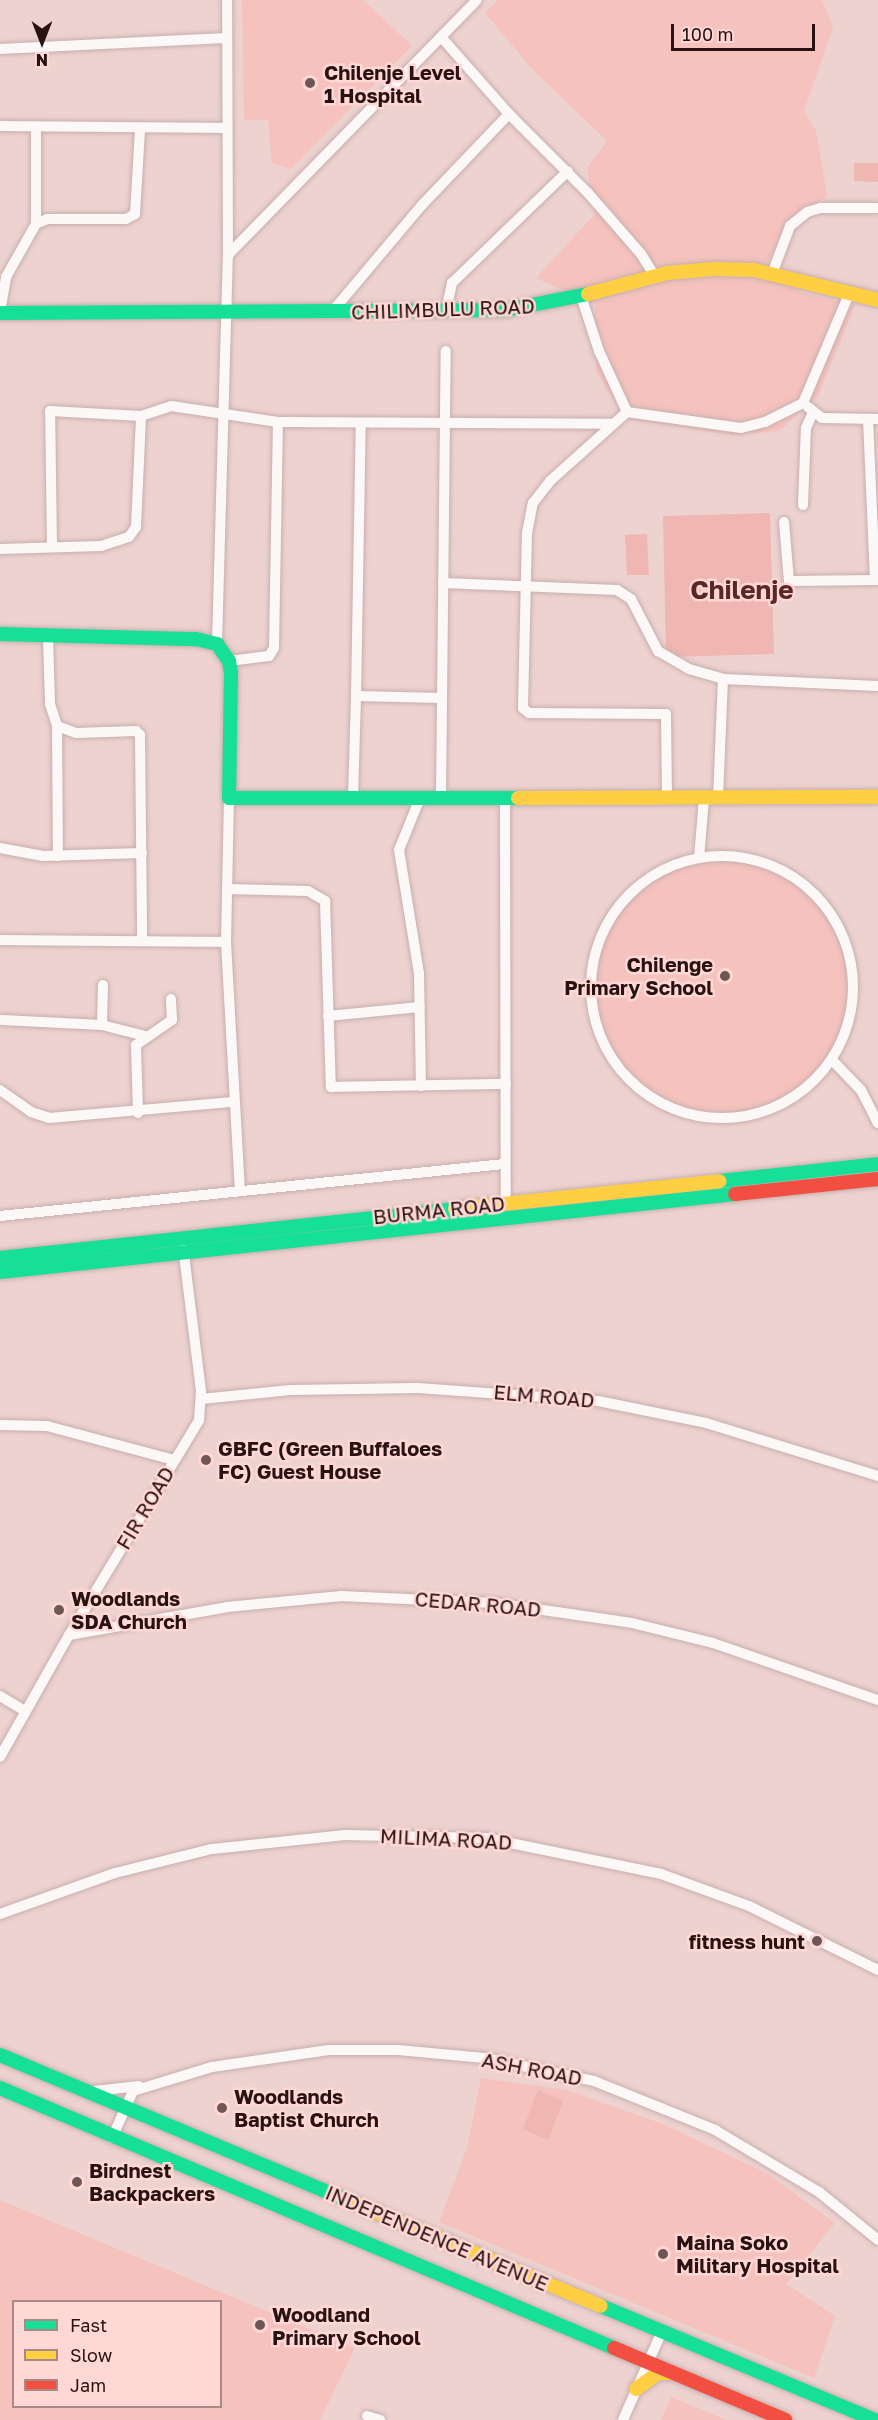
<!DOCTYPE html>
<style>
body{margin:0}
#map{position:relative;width:878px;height:2420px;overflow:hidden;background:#edd2d0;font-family:"Golos Text",sans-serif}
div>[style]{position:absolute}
.built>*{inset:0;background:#f5c2be}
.green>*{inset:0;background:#efb6b2}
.roads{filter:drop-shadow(0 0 2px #c7afad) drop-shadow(0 0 2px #c7afad)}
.street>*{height:10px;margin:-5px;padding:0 5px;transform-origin:5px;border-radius:5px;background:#fcf8f8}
.street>.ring{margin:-5px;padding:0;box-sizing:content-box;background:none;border:10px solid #fcf8f8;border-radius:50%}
.fast>*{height:14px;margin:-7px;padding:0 7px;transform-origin:7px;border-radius:7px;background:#16e098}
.slow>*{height:14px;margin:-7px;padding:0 7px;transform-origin:7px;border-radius:7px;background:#ffcf43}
.jam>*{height:14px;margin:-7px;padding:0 7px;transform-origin:7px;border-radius:7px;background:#f24e42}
.dots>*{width:16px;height:16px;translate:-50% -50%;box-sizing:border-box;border:3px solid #ffd7d4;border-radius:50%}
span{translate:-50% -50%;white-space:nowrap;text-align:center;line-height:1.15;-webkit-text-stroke:5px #ffd7d4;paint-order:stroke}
.poi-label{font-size:20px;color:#291312;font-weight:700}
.left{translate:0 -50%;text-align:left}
.right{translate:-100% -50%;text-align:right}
.street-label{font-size:20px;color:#291312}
.district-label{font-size:26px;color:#592725;font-weight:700}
.legend{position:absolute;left:12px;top:2300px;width:210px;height:108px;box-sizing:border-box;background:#ffd7d4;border:2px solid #a98986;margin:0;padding:8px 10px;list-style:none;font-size:18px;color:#291312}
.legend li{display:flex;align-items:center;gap:12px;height:30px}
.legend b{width:30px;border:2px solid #a98986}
.north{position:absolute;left:12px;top:12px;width:60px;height:60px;-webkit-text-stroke:4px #ffd7d4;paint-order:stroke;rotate:180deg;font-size:16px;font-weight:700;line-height:24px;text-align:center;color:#291312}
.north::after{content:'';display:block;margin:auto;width:21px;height:27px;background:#291312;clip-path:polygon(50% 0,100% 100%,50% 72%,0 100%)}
.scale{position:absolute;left:671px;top:24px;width:144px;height:27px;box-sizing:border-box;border:3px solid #291312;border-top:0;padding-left:8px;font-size:18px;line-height:21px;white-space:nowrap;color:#291312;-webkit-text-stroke:4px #ffd7d4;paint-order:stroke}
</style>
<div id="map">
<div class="built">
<i style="clip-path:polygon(242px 0,363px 0,412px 46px,291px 169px,272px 163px,268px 120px,244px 120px)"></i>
<i style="clip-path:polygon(498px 0,822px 0,833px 27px,804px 111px,816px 131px,827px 195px,781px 234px,766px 265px,801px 292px,855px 305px,818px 396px,779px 431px,733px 435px,625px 419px,596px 371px,595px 304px,536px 278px,595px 214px,587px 168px,607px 141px,533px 70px,485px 13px)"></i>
<i style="clip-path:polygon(712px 857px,750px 857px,794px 872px,830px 901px,850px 952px,855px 990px,851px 1029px,836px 1062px,810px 1088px,786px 1104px,749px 1119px,704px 1118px,632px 1089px,606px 1051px,596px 1000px,598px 961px,614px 917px,649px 877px,669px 866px)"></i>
<i style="clip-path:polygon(481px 2078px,566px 2090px,663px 2124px,768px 2174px,835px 2223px,786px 2284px,835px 2316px,814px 2378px,439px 2222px,467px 2148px)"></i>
<i style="clip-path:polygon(evenodd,0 2200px,355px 2348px,320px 2420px,0 2420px,0 2200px,14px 2302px,220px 2302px,220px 2406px,14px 2406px,14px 2302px)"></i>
<i style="clip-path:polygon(671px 2397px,726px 2420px,661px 2420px)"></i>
</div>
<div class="green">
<i style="clip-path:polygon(854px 163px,878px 163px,878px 182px,854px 181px)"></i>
<i style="clip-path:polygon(770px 513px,774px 654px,666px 657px,663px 516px)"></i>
<i style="clip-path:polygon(647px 534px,649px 575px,627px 575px,625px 535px)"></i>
<i style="clip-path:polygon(538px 2090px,563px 2101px,548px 2140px,523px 2129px)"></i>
</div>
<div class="roads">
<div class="street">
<i style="left:442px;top:38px;width:101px;rotate:48.6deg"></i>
<i style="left:509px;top:114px;width:112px;rotate:45deg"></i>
<i style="left:588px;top:193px;width:81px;rotate:49deg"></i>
<i style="left:641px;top:254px;width:26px;rotate:58deg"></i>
<i style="left:0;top:49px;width:226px;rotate:-2.8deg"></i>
<i style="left:0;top:126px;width:227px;rotate:0.5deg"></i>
<i style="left:36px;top:128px;width:96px;rotate:90deg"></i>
<i style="left:228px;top:255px;width:356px;rotate:-45.7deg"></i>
<i style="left:772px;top:274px;width:51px;rotate:-69.4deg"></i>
<i style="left:790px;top:226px;width:22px;rotate:-39deg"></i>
<i style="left:807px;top:212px;width:14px;rotate:-17deg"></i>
<i style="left:820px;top:208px;width:58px"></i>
<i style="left:581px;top:296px;width:58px;rotate:71.9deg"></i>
<i style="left:599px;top:351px;width:67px;rotate:65.3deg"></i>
<i style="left:446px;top:311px;width:29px;rotate:-78deg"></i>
<i style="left:452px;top:283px;width:161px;rotate:-44deg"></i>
<i style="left:0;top:312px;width:36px;rotate:-80deg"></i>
<i style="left:6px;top:277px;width:61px;rotate:-60.5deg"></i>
<i style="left:36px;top:224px;width:12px;rotate:-24deg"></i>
<i style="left:47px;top:219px;width:79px"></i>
<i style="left:126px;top:219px;width:10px;rotate:-29deg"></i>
<i style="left:135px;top:214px;width:85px;rotate:-86.6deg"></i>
<i style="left:331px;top:313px;width:141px;rotate:-49.9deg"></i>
<i style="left:422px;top:205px;width:126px;rotate:-46.3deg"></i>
<i style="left:808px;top:407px;width:18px;rotate:38deg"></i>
<i style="left:822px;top:418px;width:56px;rotate:1deg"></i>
<i style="left:868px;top:419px;width:161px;rotate:87.5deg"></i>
<i style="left:803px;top:505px;width:77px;rotate:-87.8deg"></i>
<i style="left:806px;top:428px;width:17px;rotate:-66deg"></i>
<i style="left:784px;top:522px;width:59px;rotate:85.2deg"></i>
<i style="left:789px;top:581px;width:89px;rotate:-0.6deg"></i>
<i style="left:52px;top:547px;width:136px;rotate:-90.8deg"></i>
<i style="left:50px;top:411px;width:91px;rotate:3.1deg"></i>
<i style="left:0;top:549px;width:101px;rotate:-1.7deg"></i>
<i style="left:101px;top:546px;width:29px;rotate:-18deg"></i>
<i style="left:129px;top:537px;width:12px;rotate:-55deg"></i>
<i style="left:136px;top:527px;width:111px;rotate:-87.4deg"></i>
<i style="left:141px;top:416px;width:32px;rotate:-18deg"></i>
<i style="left:171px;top:406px;width:108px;rotate:8.5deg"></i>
<i style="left:278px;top:422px;width:334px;rotate:0.3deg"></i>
<i style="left:443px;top:583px;width:174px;rotate:2.3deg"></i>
<i style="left:617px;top:590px;width:17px;rotate:33deg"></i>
<i style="left:631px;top:599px;width:59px;rotate:62.6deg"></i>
<i style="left:658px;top:651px;width:36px;rotate:30deg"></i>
<i style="left:689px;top:669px;width:35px;rotate:16deg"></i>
<i style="left:723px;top:679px;width:155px;rotate:2.6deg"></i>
<i style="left:48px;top:636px;width:68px;rotate:88.3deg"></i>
<i style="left:50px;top:704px;width:23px;rotate:72deg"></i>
<i style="left:57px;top:726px;width:20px;rotate:20deg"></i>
<i style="left:76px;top:733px;width:60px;rotate:-1.9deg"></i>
<i style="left:136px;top:731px;width:6px;rotate:45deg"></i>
<i style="left:140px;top:735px;width:204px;rotate:89.4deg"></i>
<i style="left:217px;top:644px;width:389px;rotate:-88.4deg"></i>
<i style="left:228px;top:255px;width:255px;rotate:-90.2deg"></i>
<i style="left:229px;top:661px;width:40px;rotate:-7.1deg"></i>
<i style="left:269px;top:656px;width:9px;rotate:-58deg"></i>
<i style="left:274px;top:648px;width:226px;rotate:-89deg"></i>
<i style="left:356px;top:696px;width:273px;rotate:-89deg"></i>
<i style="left:57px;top:726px;width:130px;rotate:89.6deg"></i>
<i style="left:505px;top:796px;width:407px;rotate:89.9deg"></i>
<i style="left:667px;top:797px;width:83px;rotate:-90.7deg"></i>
<i style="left:666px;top:714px;width:137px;rotate:-179.6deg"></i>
<i style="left:529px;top:713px;width:8px;rotate:-140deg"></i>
<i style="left:523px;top:708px;width:175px;rotate:-88.7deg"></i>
<i style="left:527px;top:533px;width:31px;rotate:-79deg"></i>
<i style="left:533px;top:503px;width:28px;rotate:-52deg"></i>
<i style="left:550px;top:481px;width:103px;rotate:-41.9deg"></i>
<i style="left:627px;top:412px;width:115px;rotate:8deg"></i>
<i style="left:741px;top:428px;width:25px;rotate:-14deg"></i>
<i style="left:765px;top:422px;width:42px;rotate:-26.6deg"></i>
<i style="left:803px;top:403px;width:121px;rotate:-67.1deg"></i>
<i style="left:229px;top:798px;width:144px;rotate:91.2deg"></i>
<i style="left:226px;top:942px;width:248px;rotate:86.8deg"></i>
<i style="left:353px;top:798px;width:102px;rotate:-88.3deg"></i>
<i style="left:356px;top:696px;width:85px;rotate:1.3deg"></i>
<i style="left:420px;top:798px;width:56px;rotate:112deg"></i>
<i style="left:399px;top:850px;width:126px;rotate:80.8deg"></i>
<i style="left:419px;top:974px;width:112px;rotate:89deg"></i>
<i style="left:441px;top:798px;width:447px;rotate:-89.4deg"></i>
<i style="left:718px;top:798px;width:119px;rotate:-87.6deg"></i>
<i style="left:0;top:848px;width:44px;rotate:10.5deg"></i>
<i style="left:43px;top:856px;width:99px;rotate:-1.7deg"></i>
<i class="ring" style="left:591px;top:856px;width:252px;height:252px"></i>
<i style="left:699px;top:858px;width:60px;rotate:-85.2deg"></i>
<i style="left:227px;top:889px;width:81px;rotate:1.4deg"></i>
<i style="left:308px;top:891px;width:20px;rotate:30deg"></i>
<i style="left:325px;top:901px;width:186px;rotate:88.2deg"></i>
<i style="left:331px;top:1087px;width:175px;rotate:-1deg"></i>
<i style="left:0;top:940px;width:226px;rotate:0.5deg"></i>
<i style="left:328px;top:1016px;width:92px;rotate:-5.6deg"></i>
<i style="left:2px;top:1020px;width:100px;rotate:2.9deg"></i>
<i style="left:102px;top:1025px;width:44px;rotate:14.3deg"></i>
<i style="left:102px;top:1025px;width:40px;rotate:-88.6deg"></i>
<i style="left:832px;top:1060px;width:42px;rotate:46deg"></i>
<i style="left:861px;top:1090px;width:37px;rotate:63deg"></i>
<i style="left:0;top:1090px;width:38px;rotate:35deg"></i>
<i style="left:31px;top:1112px;width:19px;rotate:18deg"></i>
<i style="left:49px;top:1118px;width:185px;rotate:-5deg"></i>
<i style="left:138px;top:1113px;width:68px;rotate:-91.7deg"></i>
<i style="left:136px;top:1045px;width:44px;rotate:-34.8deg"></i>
<i style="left:172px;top:1020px;width:21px;rotate:-93deg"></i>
<i style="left:0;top:1216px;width:507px;rotate:-5.89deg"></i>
<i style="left:201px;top:1399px;width:90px;rotate:-5.7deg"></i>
<i style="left:291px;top:1390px;width:127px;rotate:-0.9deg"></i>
<i style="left:418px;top:1388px;width:180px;rotate:4.1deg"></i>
<i style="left:598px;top:1401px;width:110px;rotate:11.5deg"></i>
<i style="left:706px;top:1423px;width:180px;rotate:17.1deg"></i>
<i style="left:0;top:1425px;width:47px;rotate:1.2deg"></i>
<i style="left:47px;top:1426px;width:131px;rotate:15deg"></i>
<i style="left:69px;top:1635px;width:160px;rotate:-10deg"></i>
<i style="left:227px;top:1607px;width:115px;rotate:-5.5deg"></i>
<i style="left:341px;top:1596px;width:153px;rotate:2.6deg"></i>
<i style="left:494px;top:1603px;width:139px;rotate:8.2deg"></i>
<i style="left:632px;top:1623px;width:83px;rotate:13.9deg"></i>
<i style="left:713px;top:1643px;width:175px;rotate:19.1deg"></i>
<i style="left:0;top:1696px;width:29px;rotate:31deg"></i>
<i style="left:0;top:1757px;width:140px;rotate:-60.5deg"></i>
<i style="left:69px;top:1635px;width:251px;rotate:-58.8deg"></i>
<i style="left:199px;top:1420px;width:29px;rotate:-86deg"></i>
<i style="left:201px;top:1391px;width:146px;rotate:-97.1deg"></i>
<i style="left:0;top:1914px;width:122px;rotate:-19.6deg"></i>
<i style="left:115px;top:1873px;width:100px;rotate:-13.9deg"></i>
<i style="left:212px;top:1849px;width:134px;rotate:-6deg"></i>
<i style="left:345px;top:1835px;width:141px;rotate:1.2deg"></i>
<i style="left:486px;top:1838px;width:179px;rotate:11.6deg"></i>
<i style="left:661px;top:1874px;width:94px;rotate:20deg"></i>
<i style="left:749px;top:1906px;width:144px;rotate:26.4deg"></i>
<i style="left:95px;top:2091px;width:44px;rotate:-6.5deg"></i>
<i style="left:112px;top:2138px;width:51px;rotate:-65.9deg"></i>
<i style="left:133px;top:2091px;width:83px;rotate:-16.9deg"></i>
<i style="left:212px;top:2067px;width:118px;rotate:-8.3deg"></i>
<i style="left:329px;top:2050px;width:69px"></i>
<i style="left:398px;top:2050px;width:87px;rotate:5.3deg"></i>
<i style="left:485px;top:2058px;width:111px;rotate:11.9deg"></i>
<i style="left:594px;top:2081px;width:131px;rotate:22deg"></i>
<i style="left:715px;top:2130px;width:121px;rotate:30.8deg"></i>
<i style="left:819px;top:2192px;width:76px;rotate:39.1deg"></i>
<i style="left:367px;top:2416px;width:14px;rotate:17deg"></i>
<i style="left:623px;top:2420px;width:97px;rotate:-66.3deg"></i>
</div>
<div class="fast">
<i style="left:0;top:313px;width:506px;rotate:-0.34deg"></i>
<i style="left:506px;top:310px;width:84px;rotate:-11deg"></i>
<i style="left:0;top:634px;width:196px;rotate:1.5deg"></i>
<i style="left:196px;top:639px;width:22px;rotate:13deg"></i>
<i style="left:217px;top:644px;width:21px;rotate:55deg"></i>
<i style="left:229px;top:661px;width:12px;rotate:81deg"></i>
<i style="left:231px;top:673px;width:125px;rotate:90.9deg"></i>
<i style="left:229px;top:798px;width:289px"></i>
<i style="left:720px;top:1181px;width:159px;rotate:-6.1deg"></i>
<i style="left:0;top:1258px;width:458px;rotate:-6.1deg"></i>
<i style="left:0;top:1272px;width:739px;rotate:-6.06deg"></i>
<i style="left:0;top:2055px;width:374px;rotate:22.7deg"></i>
<i style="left:0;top:2088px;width:667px;rotate:22.95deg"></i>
<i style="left:601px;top:2306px;width:297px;rotate:22.6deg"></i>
</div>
<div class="slow">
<i style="left:588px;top:294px;width:82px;rotate:-14.9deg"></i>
<i style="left:667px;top:273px;width:47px;rotate:-4.9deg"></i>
<i style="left:714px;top:269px;width:40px;rotate:1.4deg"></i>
<i style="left:754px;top:270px;width:128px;rotate:13.6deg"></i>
<i style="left:518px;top:798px;width:360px;rotate:-0.2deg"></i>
<i style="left:455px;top:1209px;width:266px;rotate:-6deg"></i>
<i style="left:345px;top:2199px;width:277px;rotate:22.7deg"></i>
<i style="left:636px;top:2389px;width:27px;rotate:-36deg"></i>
<i style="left:658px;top:2373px;width:14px"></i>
</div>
<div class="jam">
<i style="left:735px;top:1194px;width:144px;rotate:-6deg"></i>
<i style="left:614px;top:2348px;width:186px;rotate:22.8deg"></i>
</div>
</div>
<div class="dots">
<i style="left:310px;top:83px;background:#6e5654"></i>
<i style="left:725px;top:976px;background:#6e5654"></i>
<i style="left:206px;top:1460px;background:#6e5654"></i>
<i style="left:59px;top:1610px;background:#6e5654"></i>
<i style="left:817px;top:1941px;background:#6e5654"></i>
<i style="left:222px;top:2108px;background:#6e5654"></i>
<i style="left:77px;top:2182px;background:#6e5654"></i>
<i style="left:663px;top:2254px;background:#6e5654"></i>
<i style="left:260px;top:2325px;background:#6e5654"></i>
</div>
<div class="poi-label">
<span class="left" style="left:324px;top:84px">Chilenje Level<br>1 Hospital</span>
<span class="right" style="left:713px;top:976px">Chilenge<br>Primary School</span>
<span class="left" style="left:218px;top:1460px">GBFC (Green Buffaloes<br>FC) Guest House</span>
<span class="left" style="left:71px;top:1610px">Woodlands<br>SDA Church</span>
<span class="right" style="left:805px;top:1941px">fitness hunt</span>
<span class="left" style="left:234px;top:2108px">Woodlands<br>Baptist Church</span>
<span class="left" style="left:89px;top:2182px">Birdnest<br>Backpackers</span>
<span class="left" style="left:676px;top:2254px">Maina Soko<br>Military Hospital</span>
<span class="left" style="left:272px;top:2326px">Woodland<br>Primary School</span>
</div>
<div class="street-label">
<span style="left:443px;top:309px;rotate:-2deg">CHILIMBULU ROAD</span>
<span style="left:439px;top:1210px;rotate:-6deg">BURMA ROAD</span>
<span style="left:544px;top:1396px;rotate:5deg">ELM ROAD</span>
<span style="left:145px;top:1508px;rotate:-59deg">FIR ROAD</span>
<span style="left:478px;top:1604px;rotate:5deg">CEDAR ROAD</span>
<span style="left:446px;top:1839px;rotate:3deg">MILIMA ROAD</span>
<span style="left:532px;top:2069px;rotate:11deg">ASH ROAD</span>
<span style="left:437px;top:2238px;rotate:23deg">INDEPENDENCE AVENUE</span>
</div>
<div class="district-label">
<span style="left:742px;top:590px">Chilenje</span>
</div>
<ul class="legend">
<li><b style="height:8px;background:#16e098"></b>Fast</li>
<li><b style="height:8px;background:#ffcf43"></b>Slow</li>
<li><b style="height:8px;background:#f24e42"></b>Jam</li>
</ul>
<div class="north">N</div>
<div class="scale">100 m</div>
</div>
